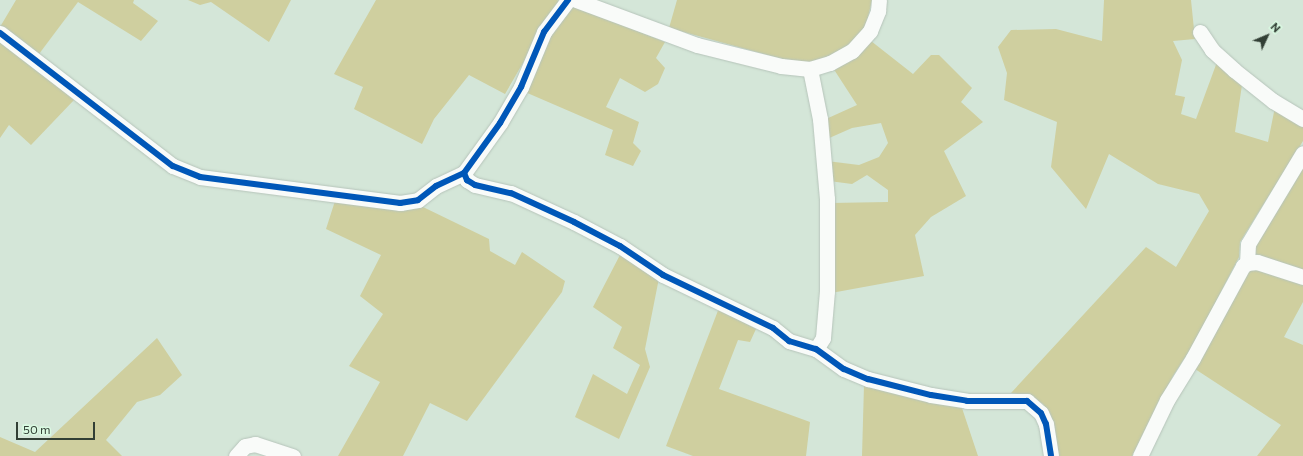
<!DOCTYPE html>
<style>
body{margin:0}
#map{position:relative;width:1303px;height:456px;overflow:hidden;background:#d4e6d8;font-family:Commissioner,sans-serif}
div>[style]{position:absolute}
.green>*{inset:0;background:#cfcf9f}
.roads{filter:drop-shadow(0 0 1px #b6c4ba) drop-shadow(0 0 1px #b6c4ba)}
.minor>*{height:15px;margin:-7.5px;padding:0 7.5px;transform-origin:7.5px;border-radius:7.5px;background:#f9fbf9}
.cycleway>*{height:6px;margin:-3px;padding:0 3px;transform-origin:3px;border-radius:3px;background:#0057b8}
span{translate:-50% -50%;white-space:nowrap;text-align:center;line-height:1.15;-webkit-text-stroke:3px #dafae2;paint-order:stroke}
.north{position:absolute;left:1247px;top:16px;width:40px;height:40px;-webkit-text-stroke:3px #dafae2;paint-order:stroke;rotate:46deg;font-size:11px;font-weight:700;line-height:16px;text-align:center;color:#323f35}
.north::after{content:'';display:block;margin:auto;width:14px;height:18px;background:#323f35;clip-path:polygon(50% 0,100% 100%,50% 72%,0 100%)}
.scale{position:absolute;left:16px;top:422px;width:79px;height:18px;box-sizing:border-box;border:2px solid #323f35;border-top:0;padding-left:5px;font-size:12px;line-height:14px;white-space:nowrap;color:#323f35;-webkit-text-stroke:3px #dafae2;paint-order:stroke}
</style>
<div id="map">
<div class="green">
<i style="clip-path:polygon(16px 0,134px 0,133px 3px,158px 21px,141px 41px,78px 2px,39px 54px,0 27px)"></i>
<i style="clip-path:polygon(188px 0,291px 0,269px 42px,211px 2px,200px 5px)"></i>
<i style="clip-path:polygon(376px 0,557px 0,559px 1px,505px 94px,469px 75px,434px 119px,422px 144px,354px 109px,363px 87px,334px 74px)"></i>
<i style="clip-path:polygon(677px 0,872px 0,866px 26px,851px 44px,833px 57px,810px 63px,782px 59px,669px 28px)"></i>
<i style="clip-path:polygon(1104px 0,1191px 0,1195px 39px,1173px 41px,1182px 60px,1175px 95px,1185px 97px,1181px 114px,1196px 119px,1217px 62px,1242px 85px,1235px 132px,1268px 142px,1275px 107px,1303px 126px,1303px 141px,1240px 242px,1239px 257px,1195px 342px,1173px 376px,1132px 456px,1059px 456px,1052px 419px,1043px 404px,1031px 396px,1011px 393px,1146px 247px,1176px 267px,1209px 211px,1199px 194px,1158px 184px,1109px 154px,1086px 209px,1051px 167px,1057px 122px,1004px 100px,1007px 73px,998px 47px,1011px 30px,1056px 29px,1102px 41px)"></i>
<i style="clip-path:polygon(573px 5px,665px 42px,656px 58px,665px 68px,658px 84px,645px 92px,620px 78px,606px 107px,639px 122px,633px 143px,641px 151px,633px 166px,605px 155px,613px 130px,525px 92px,547px 41px)"></i>
<i style="clip-path:polygon(0 39px,74px 100px,31px 145px,9px 125px,0 138px)"></i>
<i style="clip-path:polygon(871px 41px,913px 74px,931px 55px,939px 55px,972px 88px,961px 102px,983px 122px,944px 151px,966px 196px,931px 217px,915px 235px,924px 276px,831px 293px,830px 203px,888px 202px,888px 190px,867px 175px,852px 184px,829px 181px,827px 161px,859px 165px,879px 157px,888px 143px,881px 123px,852px 128px,827px 139px,826px 119px,857px 105px,833px 68px)"></i>
<i style="clip-path:polygon(1303px 164px,1303px 271px,1253px 253px,1254px 244px)"></i>
<i style="clip-path:polygon(335px 201px,402px 211px,423px 207px,489px 239px,490px 251px,515px 265px,522px 252px,565px 281px,562px 292px,467px 421px,430px 403px,403px 456px,338px 456px,380px 382px,349px 366px,383px 314px,360px 296px,381px 255px,326px 229px)"></i>
<i style="clip-path:polygon(621px 253px,659px 278px,645px 349px,650px 367px,619px 439px,575px 417px,593px 374px,627px 394px,640px 365px,613px 348px,622px 327px,593px 307px)"></i>
<i style="clip-path:polygon(1248px 268px,1263px 268px,1303px 283px,1303px 302px,1284px 337px,1303px 345px,1303px 456px,1257px 456px,1281px 425px,1195px 369px)"></i>
<i style="clip-path:polygon(719px 308px,756px 329px,750px 342px,738px 340px,719px 389px,810px 422px,806px 456px,693px 456px,666px 446px)"></i>
<i style="clip-path:polygon(157px 338px,182px 375px,160px 395px,137px 402px,106px 440px,122px 456px,0 456px,0 437px,35px 452px)"></i>
<i style="clip-path:polygon(864px 385px,962px 408px,978px 456px,862px 456px)"></i>
</div>
<div class="roads">
<div class="minor">
<i style="left:576px;top:0;width:129px;rotate:20.4deg"></i>
<i style="left:697px;top:45px;width:87px;rotate:14deg"></i>
<i style="left:781px;top:66px;width:29px;rotate:6deg"></i>
<i style="left:810px;top:69px;width:21px;rotate:-17deg"></i>
<i style="left:830px;top:63px;width:25px;rotate:-29deg"></i>
<i style="left:852px;top:51px;width:27px;rotate:-48deg"></i>
<i style="left:870px;top:31px;width:22px;rotate:-68deg"></i>
<i style="left:878px;top:11px;width:11px;rotate:-85deg"></i>
<i style="left:1200px;top:32px;width:22px;rotate:56deg"></i>
<i style="left:1212px;top:50px;width:30px;rotate:42deg"></i>
<i style="left:1234px;top:70px;width:50px;rotate:38.5deg"></i>
<i style="left:1273px;top:101px;width:35px;rotate:31deg"></i>
<i style="left:0;top:33px;width:218px;rotate:37.6deg"></i>
<i style="left:173px;top:166px;width:29px;rotate:22deg"></i>
<i style="left:200px;top:177px;width:202px;rotate:7.4deg"></i>
<i style="left:400px;top:203px;width:18px;rotate:-9deg"></i>
<i style="left:418px;top:200px;width:23px;rotate:-38deg"></i>
<i style="left:436px;top:186px;width:31px;rotate:-25deg"></i>
<i style="left:464px;top:173px;width:62px;rotate:-54.2deg"></i>
<i style="left:500px;top:123px;width:42px;rotate:-59.7deg"></i>
<i style="left:521px;top:87px;width:60px;rotate:-67.3deg"></i>
<i style="left:544px;top:32px;width:40px;rotate:-53deg"></i>
<i style="left:810px;top:69px;width:51px;rotate:78.7deg"></i>
<i style="left:820px;top:119px;width:80px;rotate:85deg"></i>
<i style="left:827px;top:199px;width:92px;rotate:90deg"></i>
<i style="left:827px;top:291px;width:47px;rotate:94.9deg"></i>
<i style="left:823px;top:338px;width:13px;rotate:122deg"></i>
<i style="left:464px;top:173px;width:8px;rotate:67deg"></i>
<i style="left:467px;top:180px;width:9px;rotate:32deg"></i>
<i style="left:475px;top:185px;width:37px;rotate:13deg"></i>
<i style="left:511px;top:193px;width:69px;rotate:24.7deg"></i>
<i style="left:574px;top:222px;width:52px;rotate:27.6deg"></i>
<i style="left:620px;top:246px;width:52px;rotate:34deg"></i>
<i style="left:663px;top:275px;width:122px;rotate:25.7deg"></i>
<i style="left:773px;top:328px;width:21px;rotate:39deg"></i>
<i style="left:789px;top:341px;width:28px;rotate:17deg"></i>
<i style="left:816px;top:349px;width:34px;rotate:36deg"></i>
<i style="left:844px;top:369px;width:26px;rotate:23deg"></i>
<i style="left:868px;top:379px;width:65px;rotate:14.3deg"></i>
<i style="left:931px;top:395px;width:36px;rotate:9deg"></i>
<i style="left:967px;top:401px;width:60px"></i>
<i style="left:1027px;top:401px;width:18px;rotate:41deg"></i>
<i style="left:1041px;top:413px;width:12px;rotate:66deg"></i>
<i style="left:1046px;top:424px;width:32px;rotate:81deg"></i>
<i style="left:1247px;top:263px;width:19px;rotate:-87deg"></i>
<i style="left:1248px;top:244px;width:106px;rotate:-58.9deg"></i>
<i style="left:236px;top:456px;width:13px;rotate:-48deg"></i>
<i style="left:245px;top:446px;width:10px;rotate:-11deg"></i>
<i style="left:255px;top:444px;width:40px;rotate:18deg"></i>
<i style="left:1140px;top:456px;width:62px;rotate:-64.3deg"></i>
<i style="left:1167px;top:400px;width:49px;rotate:-58.2deg"></i>
<i style="left:1193px;top:358px;width:105px;rotate:-61.5deg"></i>
<i style="left:1243px;top:266px;width:5px;rotate:-37deg"></i>
<i style="left:1247px;top:263px;width:10px;rotate:-6deg"></i>
<i style="left:1257px;top:262px;width:48px;rotate:18.1deg"></i>
</div>
</div>
<div class="cycleway">
<i style="left:0;top:33px;width:218px;rotate:37.6deg"></i>
<i style="left:173px;top:166px;width:29px;rotate:22deg"></i>
<i style="left:200px;top:177px;width:202px;rotate:7.4deg"></i>
<i style="left:400px;top:203px;width:18px;rotate:-9deg"></i>
<i style="left:418px;top:200px;width:23px;rotate:-38deg"></i>
<i style="left:436px;top:186px;width:31px;rotate:-25deg"></i>
<i style="left:464px;top:173px;width:62px;rotate:-54.2deg"></i>
<i style="left:500px;top:123px;width:42px;rotate:-59.7deg"></i>
<i style="left:521px;top:87px;width:60px;rotate:-67.3deg"></i>
<i style="left:544px;top:32px;width:40px;rotate:-53deg"></i>
<i style="left:464px;top:173px;width:8px;rotate:67deg"></i>
<i style="left:467px;top:180px;width:9px;rotate:32deg"></i>
<i style="left:475px;top:185px;width:37px;rotate:13deg"></i>
<i style="left:511px;top:193px;width:69px;rotate:24.7deg"></i>
<i style="left:574px;top:222px;width:52px;rotate:27.6deg"></i>
<i style="left:620px;top:246px;width:52px;rotate:34deg"></i>
<i style="left:663px;top:275px;width:122px;rotate:25.7deg"></i>
<i style="left:773px;top:328px;width:21px;rotate:39deg"></i>
<i style="left:789px;top:341px;width:28px;rotate:17deg"></i>
<i style="left:816px;top:349px;width:34px;rotate:36deg"></i>
<i style="left:844px;top:369px;width:26px;rotate:23deg"></i>
<i style="left:868px;top:379px;width:65px;rotate:14.3deg"></i>
<i style="left:931px;top:395px;width:36px;rotate:9deg"></i>
<i style="left:967px;top:401px;width:60px"></i>
<i style="left:1027px;top:401px;width:18px;rotate:41deg"></i>
<i style="left:1041px;top:413px;width:12px;rotate:66deg"></i>
<i style="left:1046px;top:424px;width:32px;rotate:81deg"></i>
</div>
<div class="north">N</div>
<div class="scale">50 m</div>
</div>
